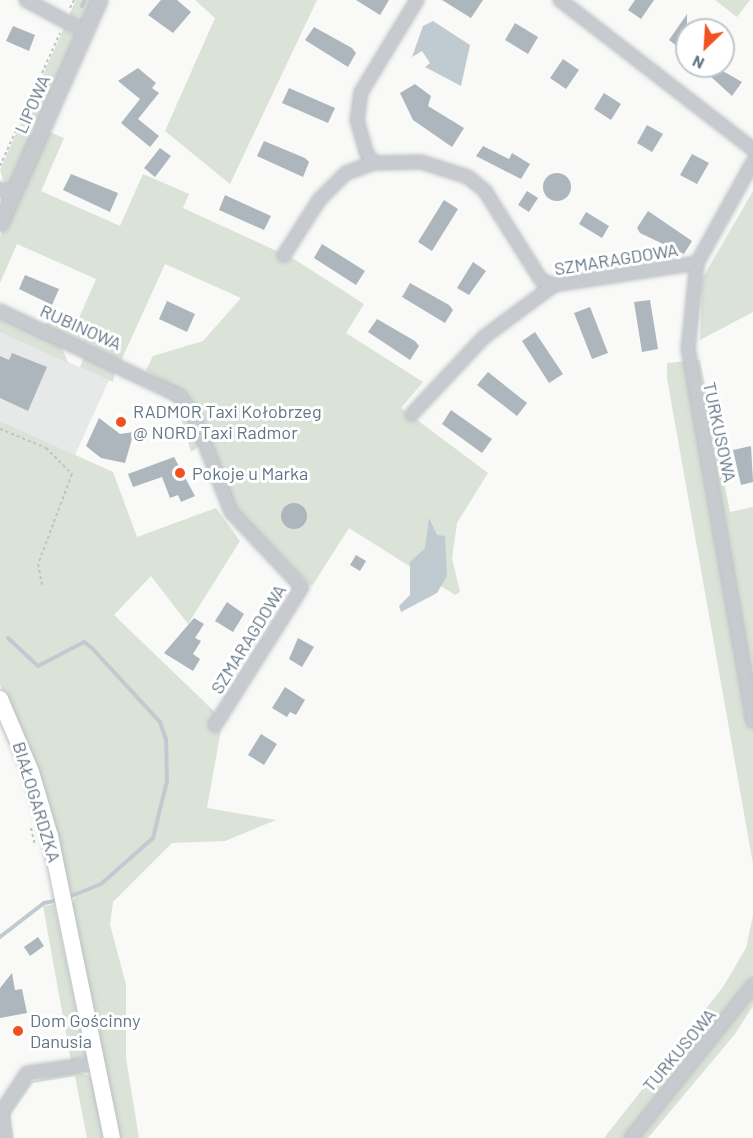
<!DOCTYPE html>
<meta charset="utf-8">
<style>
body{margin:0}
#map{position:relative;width:753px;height:1138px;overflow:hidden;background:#f9f9f7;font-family:Barlow,sans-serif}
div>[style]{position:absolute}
.built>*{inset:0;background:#e7e8e8}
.green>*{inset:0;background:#dbe2d7}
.water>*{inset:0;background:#bfcbd0}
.stream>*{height:4px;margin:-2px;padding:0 2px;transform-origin:2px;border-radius:2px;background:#bfcbd0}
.building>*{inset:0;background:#adb6bc}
.round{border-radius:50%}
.path>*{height:2px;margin-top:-1px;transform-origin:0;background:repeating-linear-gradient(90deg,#c0c3c5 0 3px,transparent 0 6px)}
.roads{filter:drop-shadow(0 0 2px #b9bfc3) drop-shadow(0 0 2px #b9bfc3)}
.minor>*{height:12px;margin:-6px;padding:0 6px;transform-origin:6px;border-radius:6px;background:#c7cbcf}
.tertiary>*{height:15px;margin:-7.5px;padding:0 7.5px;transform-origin:7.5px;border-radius:7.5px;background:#c7cbcf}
.secondary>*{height:16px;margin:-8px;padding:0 8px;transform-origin:8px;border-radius:8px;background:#fff}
.dots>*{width:16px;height:16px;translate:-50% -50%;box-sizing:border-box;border:3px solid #fff;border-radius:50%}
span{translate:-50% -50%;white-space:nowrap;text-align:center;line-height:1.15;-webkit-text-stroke:6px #fff;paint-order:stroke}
.street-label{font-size:18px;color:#627584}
.poi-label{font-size:18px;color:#627584}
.left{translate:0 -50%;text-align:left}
.north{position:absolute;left:675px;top:18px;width:60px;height:60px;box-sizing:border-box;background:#fff;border:2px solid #c0c8ce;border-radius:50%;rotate:205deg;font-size:16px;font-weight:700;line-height:24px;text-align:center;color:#627584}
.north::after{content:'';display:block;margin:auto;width:21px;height:27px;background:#f1501f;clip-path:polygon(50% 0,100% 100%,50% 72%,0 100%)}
</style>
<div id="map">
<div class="built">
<i style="clip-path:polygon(0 332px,109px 380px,75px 455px,0 421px)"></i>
</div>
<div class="green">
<i style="clip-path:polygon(76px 0,93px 0,83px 22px,68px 17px)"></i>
<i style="clip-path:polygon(195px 0,317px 0,230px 184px,165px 131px,215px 18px)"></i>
<i style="clip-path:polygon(715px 0,750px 0,737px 17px)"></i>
<i style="clip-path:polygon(64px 28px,76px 37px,38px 123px,32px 120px,28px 129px,20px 125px)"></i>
<i style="clip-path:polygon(18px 129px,32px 136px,12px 183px,5px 185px,0 170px)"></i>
<i style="clip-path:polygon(47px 131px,64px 138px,41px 191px,120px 226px,143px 174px,189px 194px,183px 208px,294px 259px,364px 304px,346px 333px,423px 382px,401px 408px,488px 473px,457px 523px,452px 558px,460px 592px,455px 595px,349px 528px,312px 586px,238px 515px,190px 400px,146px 370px,153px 356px,203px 341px,241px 298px,165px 264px,121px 361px,43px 326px,49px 320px,67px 328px,72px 315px,79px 318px,96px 279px,17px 244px,0 283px,0 237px)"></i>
<i style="clip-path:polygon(753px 191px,753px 312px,700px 340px,702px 279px)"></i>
<i style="clip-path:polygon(0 315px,60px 342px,68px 363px,0 332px)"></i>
<i style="clip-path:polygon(86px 353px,116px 365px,113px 382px,80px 367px)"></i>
<i style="clip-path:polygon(700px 360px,730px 512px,753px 507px,753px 864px,667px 378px,667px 363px)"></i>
<i style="clip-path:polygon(155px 389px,185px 405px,201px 445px,191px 452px,177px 404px)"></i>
<i style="clip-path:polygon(0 421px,113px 472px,137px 537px,216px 508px,240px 541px,188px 624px,151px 576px,114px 615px,217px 714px,211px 724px,221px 730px,207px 808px,276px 820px,225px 841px,172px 843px,113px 902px,110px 924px,126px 985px,126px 1058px,139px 1138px,119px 1138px,71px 907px,76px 895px,68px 892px,34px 761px,0 685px)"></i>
<i style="clip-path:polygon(54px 904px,86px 1056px,71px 1061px,43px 906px)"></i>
<i style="clip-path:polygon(753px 915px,753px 1006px,735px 1034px,648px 1138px,604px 1138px,723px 987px,746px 948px)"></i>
<i style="clip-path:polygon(76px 1070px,91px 1077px,103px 1138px,87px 1138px,75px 1076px,33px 1083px,10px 1116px,14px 1138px,10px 1138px,8px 1112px,24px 1083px)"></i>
</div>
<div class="water">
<i style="clip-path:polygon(433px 21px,470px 45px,461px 86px,425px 67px,430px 63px,422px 51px,412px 57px,423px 26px)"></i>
<i style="clip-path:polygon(429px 518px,437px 535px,445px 536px,447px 576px,437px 593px,401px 612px,399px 606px,410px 595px,410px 562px,425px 548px)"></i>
</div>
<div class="stream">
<i style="left:82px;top:6px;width:7px;rotate:-63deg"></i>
<i style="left:8px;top:638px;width:41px;rotate:43deg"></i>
<i style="left:38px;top:666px;width:52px;rotate:-27.6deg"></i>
<i style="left:84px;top:642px;width:9px;rotate:36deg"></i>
<i style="left:91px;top:647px;width:102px;rotate:47.4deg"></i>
<i style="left:160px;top:722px;width:18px;rotate:71deg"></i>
<i style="left:166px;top:739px;width:42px;rotate:88.6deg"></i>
<i style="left:167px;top:781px;width:59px;rotate:103.8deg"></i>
<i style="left:153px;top:838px;width:69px;rotate:138.5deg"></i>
<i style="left:101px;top:884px;width:38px;rotate:158deg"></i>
<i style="left:0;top:937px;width:56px;rotate:-37.7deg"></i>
<i style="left:44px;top:903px;width:15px;rotate:-11deg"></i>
</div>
<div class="building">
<i style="clip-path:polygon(161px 0,177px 0,191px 12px,173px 33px,148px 15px)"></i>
<i style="clip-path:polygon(356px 0,389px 0,380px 15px)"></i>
<i style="clip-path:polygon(442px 0,483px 0,471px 18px)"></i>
<i style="clip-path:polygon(635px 0,654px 0,641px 19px,628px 10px)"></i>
<i style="clip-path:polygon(687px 14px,687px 54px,669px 40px)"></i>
<i style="clip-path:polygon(515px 23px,538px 37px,528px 54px,505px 40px)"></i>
<i style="clip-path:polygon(13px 26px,35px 35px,29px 51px,6px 41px)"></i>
<i style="clip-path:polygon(314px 27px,352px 48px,356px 53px,348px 67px,305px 40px)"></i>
<i style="clip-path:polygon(563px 59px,579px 70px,566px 89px,550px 78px)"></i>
<i style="clip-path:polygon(714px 66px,742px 82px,732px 96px,708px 74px)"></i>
<i style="clip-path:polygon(138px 68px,156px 83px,152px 88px,159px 93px,138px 119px,159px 136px,150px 147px,121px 123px,140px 99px,118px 81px)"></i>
<i style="clip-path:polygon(415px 84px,431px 96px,428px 106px,464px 128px,452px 147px,413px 120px,400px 93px)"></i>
<i style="clip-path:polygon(289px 88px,335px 108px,328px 123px,282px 103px)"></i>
<i style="clip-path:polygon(604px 93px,621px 104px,611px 120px,594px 109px)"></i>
<i style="clip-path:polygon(647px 125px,663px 134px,652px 152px,637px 143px)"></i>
<i style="clip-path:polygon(264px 141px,305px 158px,309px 162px,303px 177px,257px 156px)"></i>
<i style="clip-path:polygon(483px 146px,509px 159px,512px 153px,530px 164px,521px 179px,476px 156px)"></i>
<i style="clip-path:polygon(160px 148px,171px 156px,155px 177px,144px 168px)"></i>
<i style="clip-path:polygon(692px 154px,709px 163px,697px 184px,680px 175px)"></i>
<i class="round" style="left:543px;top:173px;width:28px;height:28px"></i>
<i style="clip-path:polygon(71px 174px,118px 193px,110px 212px,63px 190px)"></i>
<i style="clip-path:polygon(527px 191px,538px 198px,529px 212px,518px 205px)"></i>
<i style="clip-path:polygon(225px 195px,271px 216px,264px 230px,219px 210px)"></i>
<i style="clip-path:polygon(444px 200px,458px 209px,432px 251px,418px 242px)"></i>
<i style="clip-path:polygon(648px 211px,692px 241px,684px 254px,640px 233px,637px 228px)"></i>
<i style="clip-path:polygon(586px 212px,609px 226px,602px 238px,579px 224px)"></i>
<i style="clip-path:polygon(322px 244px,365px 271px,356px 285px,314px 258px)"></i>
<i style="clip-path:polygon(473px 262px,486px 271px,469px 295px,457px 288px)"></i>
<i style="clip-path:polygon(25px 275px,59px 289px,52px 305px,19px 289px)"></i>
<i style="clip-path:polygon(410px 283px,449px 305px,453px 310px,445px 323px,402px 297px)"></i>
<i style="clip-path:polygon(650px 300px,658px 349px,642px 352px,634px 302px)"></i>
<i style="clip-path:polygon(167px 301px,195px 314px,187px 332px,159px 319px)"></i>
<i style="clip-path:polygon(590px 307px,608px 353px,592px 359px,574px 313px)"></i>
<i style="clip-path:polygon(377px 319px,415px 341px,419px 346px,410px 360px,368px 332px)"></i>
<i style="clip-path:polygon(535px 332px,563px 374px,549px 383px,522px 341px)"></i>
<i style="clip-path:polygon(12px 353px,47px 367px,28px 411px,0 398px,0 356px,9px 360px)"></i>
<i style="clip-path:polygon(488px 372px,527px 403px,517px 416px,477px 385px)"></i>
<i style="clip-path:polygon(451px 410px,492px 439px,482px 453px,442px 424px)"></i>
<i style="clip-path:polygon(99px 418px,120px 434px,134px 432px,125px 463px,101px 458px,86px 446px)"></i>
<i style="clip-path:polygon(751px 446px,753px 482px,741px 485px,733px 450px)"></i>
<i style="clip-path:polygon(174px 457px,195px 496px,181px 502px,178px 495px,170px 498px,162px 477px,133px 487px,128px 474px)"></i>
<i class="round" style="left:281px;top:503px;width:26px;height:26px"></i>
<i style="clip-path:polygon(356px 555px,366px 561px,360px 571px,350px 565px)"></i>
<i style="clip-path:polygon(227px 602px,244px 614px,233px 632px,215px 621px)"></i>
<i style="clip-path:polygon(194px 618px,204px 624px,195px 638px,201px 641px,193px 654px,200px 659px,193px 671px,164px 653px)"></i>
<i style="clip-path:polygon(298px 638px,314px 647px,302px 667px,289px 659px)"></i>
<i style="clip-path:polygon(285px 687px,305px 700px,296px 715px,290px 712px,287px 717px,272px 708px)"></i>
<i style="clip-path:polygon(261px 734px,277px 744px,264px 765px,248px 755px)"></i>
<i style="clip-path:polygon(38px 937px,44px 946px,30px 956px,24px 947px)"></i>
<i style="clip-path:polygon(12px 973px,15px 990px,22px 989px,27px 1013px,0 1018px,0 988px)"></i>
</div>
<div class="path">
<i style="left:70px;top:8px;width:9px;rotate:-63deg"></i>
<i style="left:0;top:166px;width:146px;rotate:-65.7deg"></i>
<i style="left:0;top:429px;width:50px;rotate:22.4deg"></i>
<i style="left:46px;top:448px;width:37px;rotate:45deg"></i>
<i style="left:72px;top:474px;width:96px;rotate:110.7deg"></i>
<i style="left:38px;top:564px;width:21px;rotate:79deg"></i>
<i style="left:31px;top:828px;width:18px;rotate:77deg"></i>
</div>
<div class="roads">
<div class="minor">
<i style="left:26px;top:0;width:67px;rotate:28.5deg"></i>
<i style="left:417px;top:0;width:108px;rotate:121.3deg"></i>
<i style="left:361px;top:92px;width:28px;rotate:98deg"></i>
<i style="left:357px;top:120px;width:35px;rotate:74deg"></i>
<i style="left:367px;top:154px;width:11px;rotate:52deg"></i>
<i style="left:374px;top:163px;width:47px;rotate:-1.2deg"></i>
<i style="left:421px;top:162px;width:49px;rotate:17.7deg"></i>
<i style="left:468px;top:177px;width:22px;rotate:39deg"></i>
<i style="left:485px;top:191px;width:105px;rotate:57.8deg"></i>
<i style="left:541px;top:280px;width:14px;rotate:21deg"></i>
<i style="left:560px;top:0;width:244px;rotate:37.7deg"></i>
<i style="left:753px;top:162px;width:115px;rotate:119deg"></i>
<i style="left:697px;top:263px;width:85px;rotate:96deg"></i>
<i style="left:688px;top:348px;width:379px;rotate:80.1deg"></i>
<i style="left:0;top:189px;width:14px;rotate:25deg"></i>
<i style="left:284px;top:255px;width:65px;rotate:-57.5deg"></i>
<i style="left:319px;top:200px;width:38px;rotate:-45deg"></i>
<i style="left:346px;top:173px;width:30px;rotate:-20deg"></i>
<i style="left:0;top:311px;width:199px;rotate:25.3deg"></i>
<i style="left:180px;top:396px;width:27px;rotate:56deg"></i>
<i style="left:195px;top:418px;width:101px;rotate:69deg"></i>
<i style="left:231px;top:512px;width:103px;rotate:46.6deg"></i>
<i style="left:302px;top:587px;width:163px;rotate:122.2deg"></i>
<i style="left:412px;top:414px;width:105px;rotate:-46.9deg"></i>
<i style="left:484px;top:337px;width:87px;rotate:-36.6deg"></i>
<i style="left:554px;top:285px;width:145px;rotate:-8.7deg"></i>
<i style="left:4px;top:1138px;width:27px;rotate:-94deg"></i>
<i style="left:2px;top:1111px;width:45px;rotate:-56.7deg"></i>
<i style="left:27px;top:1073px;width:71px;rotate:-8.1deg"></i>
<i style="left:631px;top:1138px;width:196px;rotate:-51.4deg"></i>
</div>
<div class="tertiary">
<i style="left:0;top:223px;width:244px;rotate:-66.1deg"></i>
</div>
<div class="secondary">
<i style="left:0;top:699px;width:79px;rotate:67deg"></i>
<i style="left:31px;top:772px;width:67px;rotate:73.5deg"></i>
<i style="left:50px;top:836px;width:308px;rotate:78.4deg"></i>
</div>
</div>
<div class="dots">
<i style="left:121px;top:422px;background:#f1501f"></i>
<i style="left:180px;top:473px;background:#f1501f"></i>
<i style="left:18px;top:1031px;background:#f1501f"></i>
</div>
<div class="street-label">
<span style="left:32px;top:104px;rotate:-66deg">LIPOWA</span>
<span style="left:616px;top:259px;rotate:-9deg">SZMARAGDOWA</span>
<span style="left:81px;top:327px;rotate:24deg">RUBINOWA</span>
<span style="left:720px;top:432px;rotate:78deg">TURKUSOWA</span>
<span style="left:248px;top:639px;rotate:-58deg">SZMARAGDOWA</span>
<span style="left:37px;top:802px;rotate:73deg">BIAŁOGARDZKA</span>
<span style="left:679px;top:1050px;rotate:-50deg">TURKUSOWA</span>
</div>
<div class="poi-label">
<span class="left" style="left:133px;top:422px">RADMOR Taxi Kołobrzeg<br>@ NORD Taxi Radmor</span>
<span class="left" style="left:192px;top:473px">Pokoje u Marka</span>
<span class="left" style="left:30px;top:1031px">Dom Gościnny<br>Danusia</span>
</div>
<div class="north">N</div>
</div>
